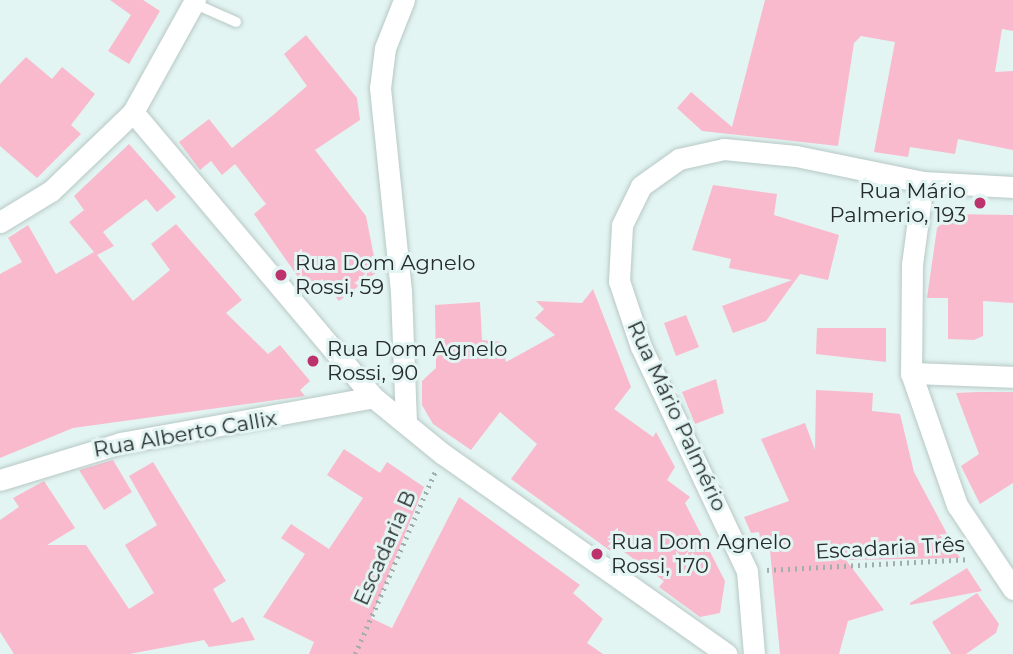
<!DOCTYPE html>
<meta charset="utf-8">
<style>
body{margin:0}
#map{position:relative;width:1013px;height:654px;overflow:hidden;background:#e3f5f2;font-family:Montserrat,sans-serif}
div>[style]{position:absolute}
.building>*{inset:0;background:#f9bacd}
.path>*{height:4.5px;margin-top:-2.25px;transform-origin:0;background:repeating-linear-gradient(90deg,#a0aeac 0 2px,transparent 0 7px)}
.roads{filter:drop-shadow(0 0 2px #b7c8c5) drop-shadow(0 0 2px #b7c8c5)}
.lane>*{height:10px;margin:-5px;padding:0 5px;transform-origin:5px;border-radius:5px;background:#fff}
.street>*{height:21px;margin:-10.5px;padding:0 10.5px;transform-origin:10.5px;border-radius:10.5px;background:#fff}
.dots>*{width:19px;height:19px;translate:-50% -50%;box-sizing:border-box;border:4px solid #e3f5f2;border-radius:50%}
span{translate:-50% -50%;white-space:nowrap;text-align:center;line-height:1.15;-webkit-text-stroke:6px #e3f5f2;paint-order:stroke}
.poi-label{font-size:21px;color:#252b2a}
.right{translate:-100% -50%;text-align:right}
.left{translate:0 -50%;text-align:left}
.street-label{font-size:21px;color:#252b2a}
</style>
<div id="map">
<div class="building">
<i style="clip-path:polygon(110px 0,143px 0,160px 11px,129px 64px,108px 51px,131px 15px)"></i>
<i style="clip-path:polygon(765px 0,1013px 0,1013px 31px,1002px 29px,995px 72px,1013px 71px,1013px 150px,958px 139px,955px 154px,910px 147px,908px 157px,874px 152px,895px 42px,861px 36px,854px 43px,838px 146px,702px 131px,677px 108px,691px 92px,732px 127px)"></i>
<i style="clip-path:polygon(306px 35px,357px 98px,360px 120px,315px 150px,366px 216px,377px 272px,339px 301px,322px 279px,309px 290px,298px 277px,254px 214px,266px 204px,235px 164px,222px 175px,211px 161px,200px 170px,179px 142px,209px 119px,232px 148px,272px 116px,307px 86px,284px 54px)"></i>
<i style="clip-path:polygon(26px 57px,52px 79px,62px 67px,95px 94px,71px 125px,81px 134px,37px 178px,0 146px,0 84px)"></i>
<i style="clip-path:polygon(129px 144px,176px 197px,157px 212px,146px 199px,103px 232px,114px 246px,97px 255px,133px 301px,170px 270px,151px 244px,176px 224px,242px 300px,226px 313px,268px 354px,280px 345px,310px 381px,300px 390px,305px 396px,73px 428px,0 458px,0 274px,22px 262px,8px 238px,28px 225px,56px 274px,94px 252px,69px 222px,84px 210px,74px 196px)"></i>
<i style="clip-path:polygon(713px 185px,777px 194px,774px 215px,839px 235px,828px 280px,800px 274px,766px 321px,733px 333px,722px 306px,792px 280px,729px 268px,731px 259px,692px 250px)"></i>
<i style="clip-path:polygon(951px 214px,1013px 215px,1013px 303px,983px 301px,983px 336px,974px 340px,948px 339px,948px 298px,927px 298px,937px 228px)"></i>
<i style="clip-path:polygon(593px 289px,631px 387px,614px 409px,653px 437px,656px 432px,675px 467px,667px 480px,690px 497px,685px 503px,725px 581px,720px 613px,700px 617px,659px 587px,664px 581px,616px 546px,612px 552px,511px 479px,537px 444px,500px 412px,471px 450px,433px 424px,422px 405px,422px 381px,436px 368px,435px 305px,480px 302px,482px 340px,502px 342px,506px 362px,555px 335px,535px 318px,544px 309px,536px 301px,582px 303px)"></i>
<i style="clip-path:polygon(686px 315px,699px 347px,676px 356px,664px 323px)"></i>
<i style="clip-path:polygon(817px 328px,886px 328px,886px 362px,816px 354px)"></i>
<i style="clip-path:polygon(716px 379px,724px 413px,695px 424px,682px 392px)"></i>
<i style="clip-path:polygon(816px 390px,873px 393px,872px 411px,900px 414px,914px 472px,960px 558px,846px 560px,884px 610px,848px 621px,839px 654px,780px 654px,770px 551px,762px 550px,759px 532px,751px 533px,744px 517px,789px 501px,761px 439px,805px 423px,815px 450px)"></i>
<i style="clip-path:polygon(977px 392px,1013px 392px,1013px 483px,980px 504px,961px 466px,979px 454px,956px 393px)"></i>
<i style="clip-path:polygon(344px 449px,380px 473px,387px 462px,424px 487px,371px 618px,392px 628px,459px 497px,580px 585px,573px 593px,603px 619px,587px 643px,603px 654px,309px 654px,314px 642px,263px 617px,305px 554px,281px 538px,291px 524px,329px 549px,363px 498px,327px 475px)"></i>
<i style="clip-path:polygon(113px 460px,132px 492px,104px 510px,79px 470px)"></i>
<i style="clip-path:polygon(153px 462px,226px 581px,213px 589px,232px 623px,243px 617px,255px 640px,209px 647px,204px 640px,129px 654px,14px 654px,0 632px,0 520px,19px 507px,13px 498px,44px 481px,75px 528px,47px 545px,86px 545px,129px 609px,154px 593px,125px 545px,157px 525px,129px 476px)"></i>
<i style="clip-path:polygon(967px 568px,982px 591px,910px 605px,910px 603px)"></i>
<i style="clip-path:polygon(977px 593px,999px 624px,996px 633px,966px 654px,951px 654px,932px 622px)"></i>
</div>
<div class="path">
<i style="left:767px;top:570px;width:201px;rotate:-3.1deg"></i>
<i style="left:355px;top:654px;width:199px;rotate:-66.3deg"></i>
</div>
<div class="roads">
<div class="lane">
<i style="left:193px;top:3px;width:47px;rotate:23.8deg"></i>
</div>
<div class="street">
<i style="left:404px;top:0;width:52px;rotate:111.6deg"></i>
<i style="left:385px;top:48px;width:40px;rotate:97.1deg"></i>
<i style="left:380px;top:88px;width:205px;rotate:84.1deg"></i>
<i style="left:401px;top:292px;width:132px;rotate:87.8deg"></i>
<i style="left:133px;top:112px;width:373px;rotate:49.9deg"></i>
<i style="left:373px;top:397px;width:90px;rotate:39.2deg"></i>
<i style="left:443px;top:454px;width:347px;rotate:35.2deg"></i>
<i style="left:923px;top:182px;width:83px;rotate:97.6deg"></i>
<i style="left:912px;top:264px;width:109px;rotate:90.5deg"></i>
<i style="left:911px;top:373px;width:140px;rotate:70.8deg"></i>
<i style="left:957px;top:505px;width:101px;rotate:56.3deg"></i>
<i style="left:0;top:222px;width:60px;rotate:-31.3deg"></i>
<i style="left:51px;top:191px;width:114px;rotate:-43.9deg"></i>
<i style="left:133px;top:112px;width:128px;rotate:-61deg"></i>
<i style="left:911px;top:373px;width:102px;rotate:2.2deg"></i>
<i style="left:0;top:480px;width:127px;rotate:-17deg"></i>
<i style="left:121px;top:443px;width:256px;rotate:-10.3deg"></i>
<i style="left:754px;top:654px;width:83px;rotate:-94.8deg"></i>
<i style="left:747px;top:571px;width:248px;rotate:-115.3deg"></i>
<i style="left:641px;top:347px;width:70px;rotate:-108.4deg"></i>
<i style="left:619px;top:281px;width:56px;rotate:-86.9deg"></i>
<i style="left:622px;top:225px;width:43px;rotate:-64deg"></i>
<i style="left:641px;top:186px;width:47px;rotate:-35.4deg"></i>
<i style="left:679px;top:159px;width:46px;rotate:-12.5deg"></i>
<i style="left:724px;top:149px;width:72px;rotate:5.6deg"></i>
<i style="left:796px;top:156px;width:130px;rotate:11.6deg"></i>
<i style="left:923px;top:182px;width:90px;rotate:3.2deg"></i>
</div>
</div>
<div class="dots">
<i style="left:980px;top:203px;background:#bb326d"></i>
<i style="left:281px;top:275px;background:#bb326d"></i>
<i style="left:313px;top:361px;background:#bb326d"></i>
<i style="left:597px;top:554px;background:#bb326d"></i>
</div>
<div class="poi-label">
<span class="right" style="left:966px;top:203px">Rua Mário<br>Palmerio, 193</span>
<span class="left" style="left:295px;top:275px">Rua Dom Agnelo<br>Rossi, 59</span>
<span class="left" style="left:327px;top:361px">Rua Dom Agnelo<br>Rossi, 90</span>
<span class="left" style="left:611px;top:554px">Rua Dom Agnelo<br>Rossi, 170</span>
</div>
<div class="street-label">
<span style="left:677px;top:416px;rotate:65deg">Rua Mário Palmério</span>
<span style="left:185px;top:434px;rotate:-10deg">Rua Alberto Callix</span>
<span style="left:385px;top:548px;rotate:-66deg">Escadaria B</span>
<span style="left:890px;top:548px;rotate:-3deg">Escadaria Três</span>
</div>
</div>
